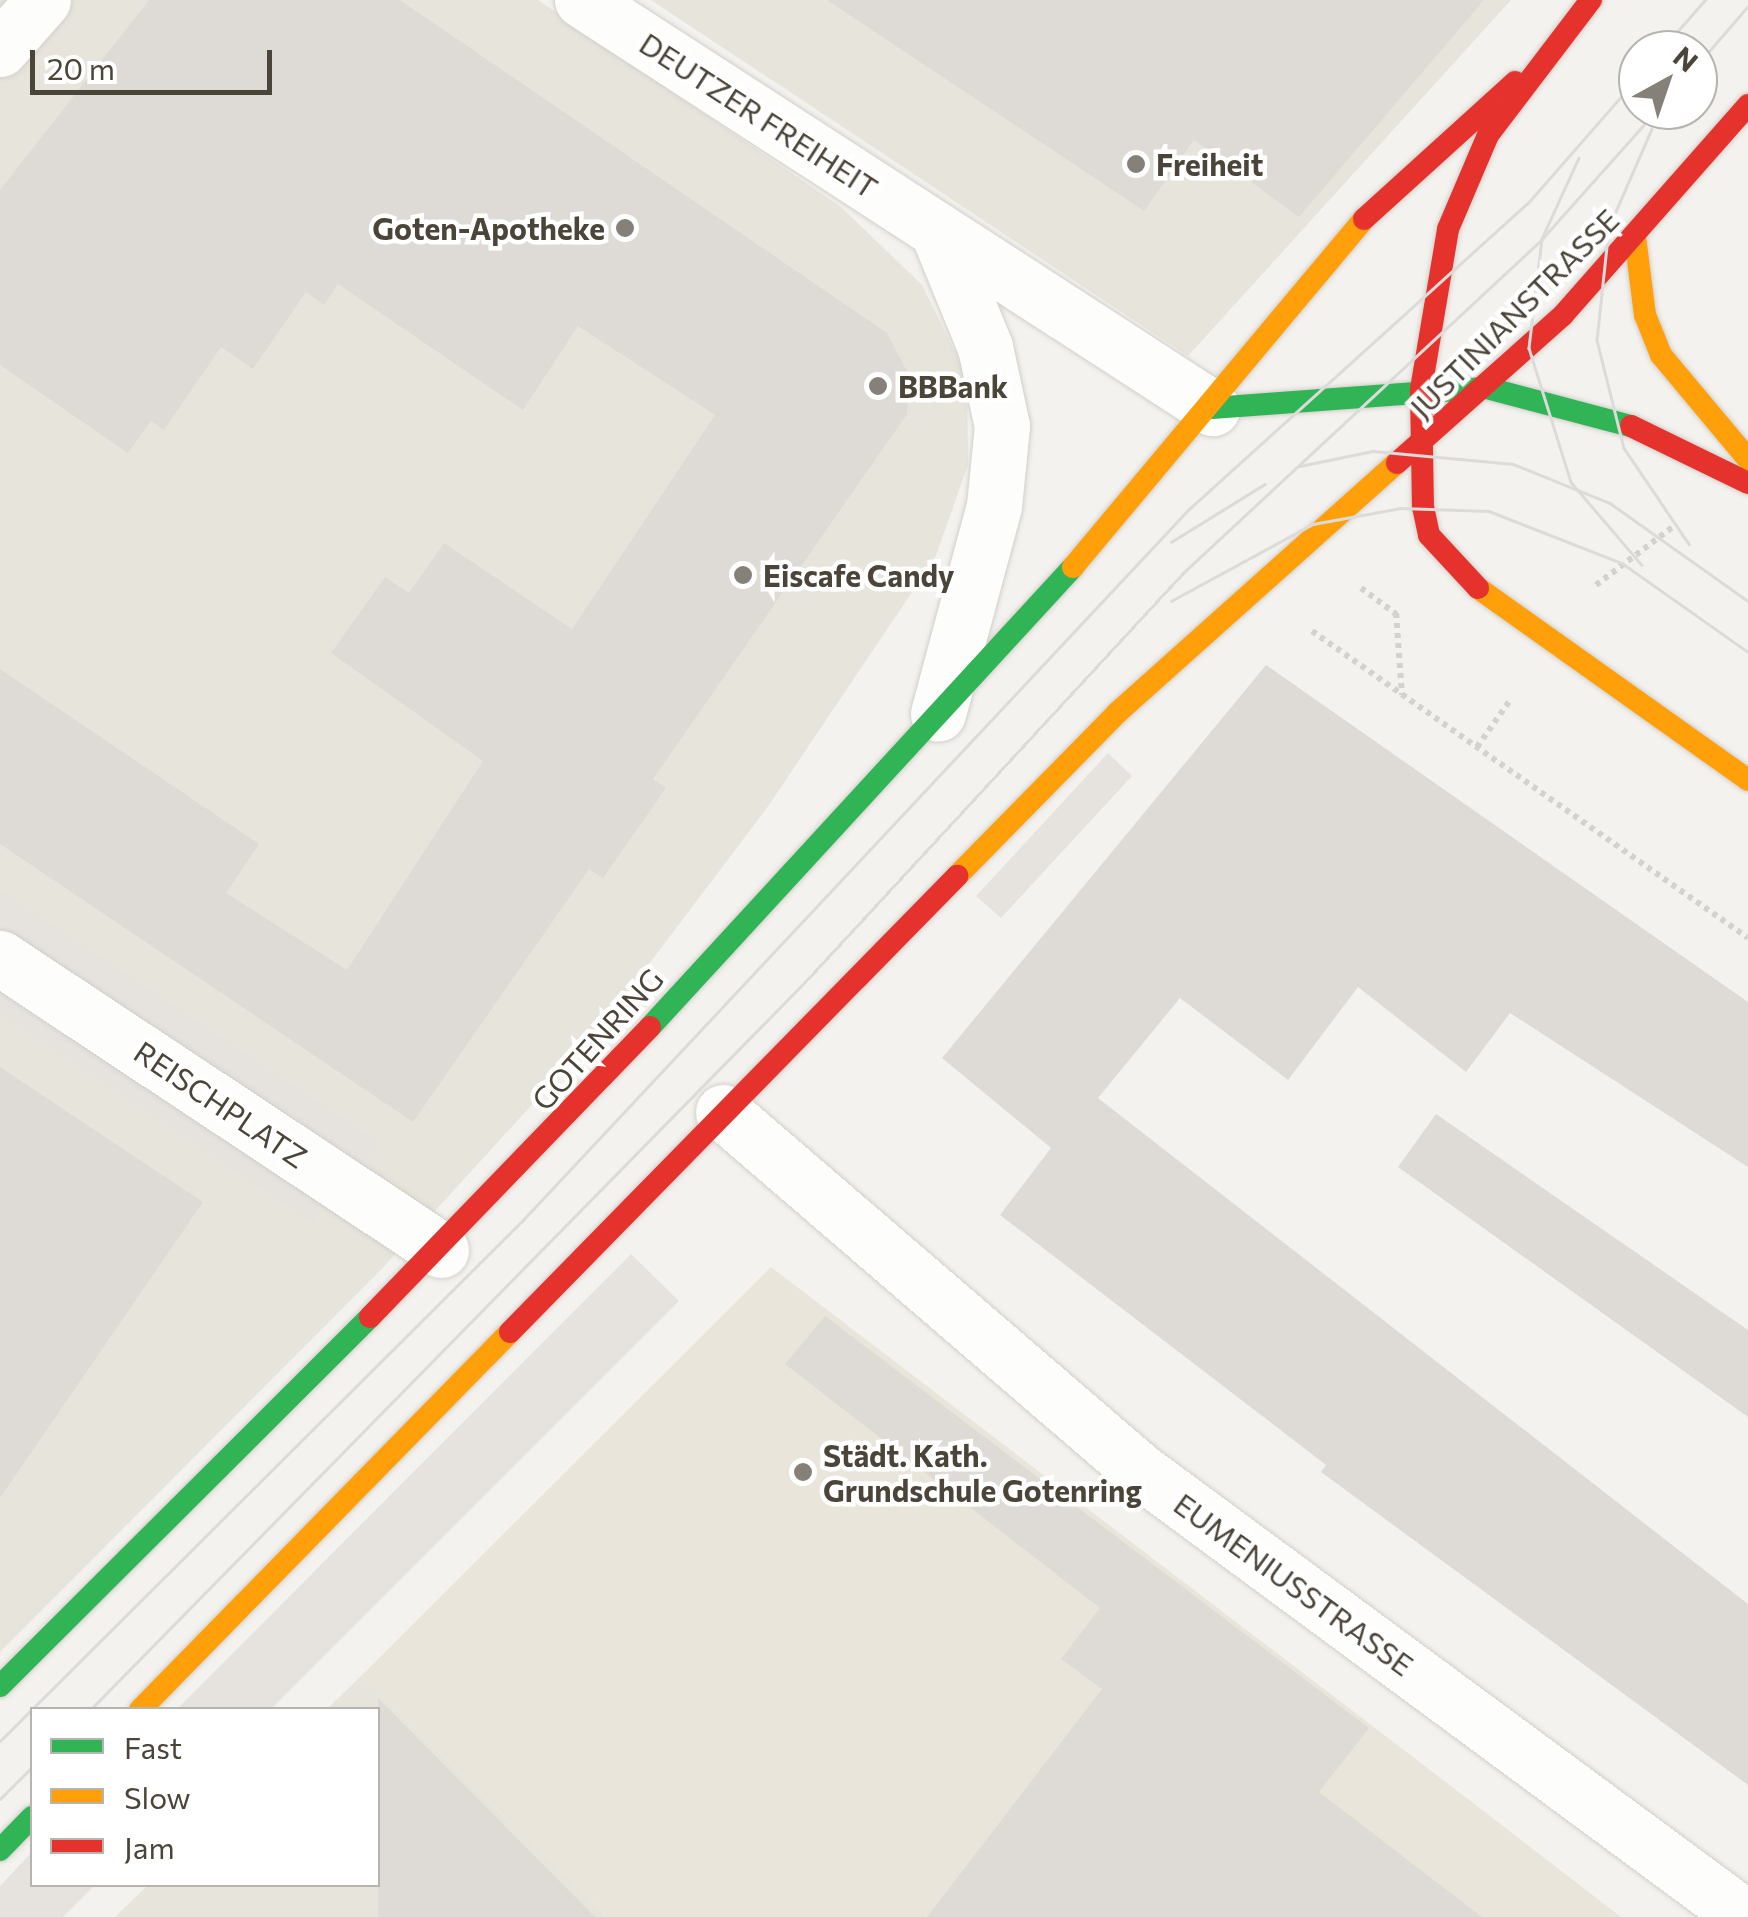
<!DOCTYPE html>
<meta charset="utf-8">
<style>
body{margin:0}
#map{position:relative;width:1748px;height:1917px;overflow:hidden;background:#f4f2ee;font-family:Commissioner,sans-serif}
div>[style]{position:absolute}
.residential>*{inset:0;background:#e7e4dc}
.education>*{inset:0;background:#eae5da}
.parking>*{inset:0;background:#e6e3df}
.building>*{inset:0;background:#dedbd6}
.path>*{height:6px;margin-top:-3px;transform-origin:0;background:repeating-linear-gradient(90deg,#d3d2cc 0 5px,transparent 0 10px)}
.roads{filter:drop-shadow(0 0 2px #d2d0cb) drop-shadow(0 0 2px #d2d0cb)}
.street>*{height:55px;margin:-27.5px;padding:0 27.5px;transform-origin:27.5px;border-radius:27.5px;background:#fdfdfc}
.fast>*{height:22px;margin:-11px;padding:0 11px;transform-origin:11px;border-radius:11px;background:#30b455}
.slow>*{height:22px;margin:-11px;padding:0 11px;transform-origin:11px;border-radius:11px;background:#ff9f0a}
.jam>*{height:22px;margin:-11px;padding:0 11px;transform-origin:11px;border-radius:11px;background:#e5322d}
.tram>*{height:2.5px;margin:-1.25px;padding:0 1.25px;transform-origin:1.25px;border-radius:1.25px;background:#dbdbda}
.dots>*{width:28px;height:28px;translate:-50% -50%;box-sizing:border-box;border:5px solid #fff;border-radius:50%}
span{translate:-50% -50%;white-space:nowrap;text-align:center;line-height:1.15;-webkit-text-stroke:9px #fff;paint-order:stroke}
.street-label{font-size:30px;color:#4b4439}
.poi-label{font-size:30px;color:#4b4439;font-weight:700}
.left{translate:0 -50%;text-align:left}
.right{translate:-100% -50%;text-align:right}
.legend{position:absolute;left:30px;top:1707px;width:350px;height:180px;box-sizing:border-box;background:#fff;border:2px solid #b7b4b0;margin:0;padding:12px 18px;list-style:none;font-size:30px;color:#4b4439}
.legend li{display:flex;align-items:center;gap:20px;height:50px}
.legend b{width:50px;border:2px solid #b7b4b0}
.north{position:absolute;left:1618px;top:30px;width:100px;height:100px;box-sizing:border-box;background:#fff;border:2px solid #b7b4b0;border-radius:50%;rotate:40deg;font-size:28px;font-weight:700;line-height:40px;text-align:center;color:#4b4439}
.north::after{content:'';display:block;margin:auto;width:35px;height:45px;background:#868178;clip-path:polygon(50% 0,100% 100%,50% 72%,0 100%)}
.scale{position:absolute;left:30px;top:50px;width:242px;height:45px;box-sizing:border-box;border:5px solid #4b4439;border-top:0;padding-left:12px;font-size:30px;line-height:35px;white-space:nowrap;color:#4b4439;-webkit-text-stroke:8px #fff;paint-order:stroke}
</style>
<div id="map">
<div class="residential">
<i style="clip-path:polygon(0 0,538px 0,841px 207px,922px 285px,967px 376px,968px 465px,935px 558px,769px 805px,594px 1037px,379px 1272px,0 1652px)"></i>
<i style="clip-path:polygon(651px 0,1511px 0,1188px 356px)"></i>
<i style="clip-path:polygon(361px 1676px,607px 1917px,115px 1917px,148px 1885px,378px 1884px,378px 1710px,327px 1709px)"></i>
</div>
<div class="education">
<i style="clip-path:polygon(771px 1267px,1468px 1799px,1621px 1917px,607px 1917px,361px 1676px)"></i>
</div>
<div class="parking">
<i style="clip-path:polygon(1108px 753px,1132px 776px,1001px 918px,976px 896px)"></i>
<i style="clip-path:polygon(0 890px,380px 1142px,364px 1164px,0 923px)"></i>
<i style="clip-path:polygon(0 990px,324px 1205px,312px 1223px,0 1016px)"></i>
<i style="clip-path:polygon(631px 1254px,679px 1301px,271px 1709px,176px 1710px)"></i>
<i style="clip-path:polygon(32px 1852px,32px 1884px,95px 1885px,63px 1917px,0 1917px,0 1886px)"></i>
</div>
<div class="building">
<i style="clip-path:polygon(149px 0,400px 0,887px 333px,909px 375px,907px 414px,653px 779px,666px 788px,603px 878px,589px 869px,413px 1122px,0 844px,0 669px,259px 844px,226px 893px,347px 970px,483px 761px,331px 653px,385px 577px,409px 593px,444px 543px,572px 629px,715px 415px,578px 326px,523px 410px,338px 284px,324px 305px,306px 292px,253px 369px,221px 347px,164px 430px,151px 421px,128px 453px,0 365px,0 190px)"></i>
<i style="clip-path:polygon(827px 0,1484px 0,1299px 217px,1194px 140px,1144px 211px)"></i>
<i style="clip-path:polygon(1266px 665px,1748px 1002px,1748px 1167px,1510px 1013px,1466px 1072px,1358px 987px,1288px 1080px,1180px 998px,1098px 1098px,1748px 1604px,1748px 1785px,1321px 1472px,1326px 1465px,1000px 1215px,1051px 1148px,942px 1058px)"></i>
<i style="clip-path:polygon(0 1067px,203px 1202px,0 1498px)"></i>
<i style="clip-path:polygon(1436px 1114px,1748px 1330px,1748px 1417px,1398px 1167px)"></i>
<i style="clip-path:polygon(825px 1316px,1369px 1728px,1319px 1792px,1482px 1917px,927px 1917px,1102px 1689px,1061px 1659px,1100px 1608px,785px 1364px)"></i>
<i style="clip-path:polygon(378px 1698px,595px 1917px,378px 1917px)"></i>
</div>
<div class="path">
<i style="left:1596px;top:585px;width:98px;rotate:-37.1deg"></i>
<i style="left:1361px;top:588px;width:44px;rotate:36.6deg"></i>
<i style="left:1396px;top:613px;width:82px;rotate:85.8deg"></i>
<i style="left:1312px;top:631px;width:533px;rotate:35.15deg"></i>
<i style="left:1477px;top:747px;width:59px;rotate:-54.7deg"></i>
</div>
<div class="roads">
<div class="street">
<i style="left:582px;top:0;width:751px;rotate:32.93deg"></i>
<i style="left:0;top:49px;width:65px;rotate:-48.7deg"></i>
<i style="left:937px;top:230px;width:126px;rotate:67.7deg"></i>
<i style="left:985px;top:347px;width:81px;rotate:77.9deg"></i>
<i style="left:1002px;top:426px;width:80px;rotate:95.7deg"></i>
<i style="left:994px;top:506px;width:215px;rotate:105.1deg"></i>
<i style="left:0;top:958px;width:529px;rotate:33.51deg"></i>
<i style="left:723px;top:1112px;width:549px;rotate:40.71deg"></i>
<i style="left:1139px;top:1470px;width:753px;rotate:36.41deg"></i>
</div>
<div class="fast">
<i style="left:1212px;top:408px;width:276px;rotate:-4.2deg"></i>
<i style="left:1487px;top:388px;width:149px;rotate:14.8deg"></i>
<i style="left:650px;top:1027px;width:625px;rotate:-47.4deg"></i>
<i style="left:0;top:1686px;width:523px;rotate:-44.92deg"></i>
<i style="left:0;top:1850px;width:46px;rotate:-45.9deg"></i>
</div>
<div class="slow">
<i style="left:1635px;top:237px;width:79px;rotate:82.7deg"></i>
<i style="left:1645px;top:315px;width:43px;rotate:68.2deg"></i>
<i style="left:1661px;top:355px;width:136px;rotate:50.1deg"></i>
<i style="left:1073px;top:567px;width:454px;rotate:-50.1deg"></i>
<i style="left:1478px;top:588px;width:331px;rotate:35.4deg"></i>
<i style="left:957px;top:876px;width:228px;rotate:-45.5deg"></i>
<i style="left:1117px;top:713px;width:375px;rotate:-41.8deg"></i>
<i style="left:140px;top:1710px;width:529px;rotate:-45.61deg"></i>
</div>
<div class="jam">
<i style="left:1364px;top:219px;width:204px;rotate:-42.2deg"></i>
<i style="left:1631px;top:426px;width:130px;rotate:26deg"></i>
<i style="left:1397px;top:463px;width:222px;rotate:-41.7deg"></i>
<i style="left:1563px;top:315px;width:280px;rotate:-48.6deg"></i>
<i style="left:1478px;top:588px;width:72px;rotate:-132.8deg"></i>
<i style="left:1429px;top:535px;width:29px;rotate:-102deg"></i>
<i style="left:1423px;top:507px;width:118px;rotate:-91deg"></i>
<i style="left:1421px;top:389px;width:162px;rotate:-80.4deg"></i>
<i style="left:1448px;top:229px;width:102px;rotate:-66.9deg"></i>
<i style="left:1488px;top:135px;width:170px;rotate:-52.7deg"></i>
<i style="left:370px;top:1317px;width:403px;rotate:-46deg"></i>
<i style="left:510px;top:1332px;width:639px;rotate:-45.57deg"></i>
</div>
</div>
<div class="tram">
<i style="left:1661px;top:50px;width:67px;rotate:-48.7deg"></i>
<i style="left:1698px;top:64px;width:77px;rotate:-49.2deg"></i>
<i style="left:1652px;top:129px;width:108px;rotate:113.5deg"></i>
<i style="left:1609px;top:228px;width:113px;rotate:96.1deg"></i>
<i style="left:1597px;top:340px;width:111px;rotate:76deg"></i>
<i style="left:1624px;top:448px;width:116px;rotate:55.9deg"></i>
<i style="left:1579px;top:158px;width:89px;rotate:114.6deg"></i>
<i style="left:1542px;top:239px;width:110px;rotate:96.8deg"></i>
<i style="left:1529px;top:348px;width:140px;rotate:72.6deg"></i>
<i style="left:1571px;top:482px;width:109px;rotate:49.5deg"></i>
<i style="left:1300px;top:466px;width:75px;rotate:-11.6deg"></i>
<i style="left:1373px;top:451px;width:141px;rotate:5.3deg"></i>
<i style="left:1513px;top:464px;width:105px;rotate:21.9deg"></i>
<i style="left:1610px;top:503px;width:169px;rotate:35.4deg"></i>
<i style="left:1171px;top:542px;width:110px;rotate:-31.7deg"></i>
<i style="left:1171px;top:601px;width:162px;rotate:-28.5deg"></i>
<i style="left:1313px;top:524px;width:89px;rotate:-10.3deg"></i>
<i style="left:1401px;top:508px;width:88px;rotate:2deg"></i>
<i style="left:1489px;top:511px;width:143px;rotate:21.4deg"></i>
<i style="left:1622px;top:563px;width:154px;rotate:35.2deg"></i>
<i style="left:90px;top:1710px;width:1020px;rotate:-45.52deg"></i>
<i style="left:805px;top:982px;width:558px;rotate:-47.25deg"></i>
<i style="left:1184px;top:572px;width:489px;rotate:-42.9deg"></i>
<i style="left:1542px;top:239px;width:173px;rotate:-48.3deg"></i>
<i style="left:0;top:1741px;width:737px;rotate:-44.89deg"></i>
<i style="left:522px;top:1221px;width:976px;rotate:-46.87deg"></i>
<i style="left:1189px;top:509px;width:455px;rotate:-42.1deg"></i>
<i style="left:1527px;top:204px;width:169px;rotate:-48.8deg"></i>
<i style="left:0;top:1799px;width:45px;rotate:-45deg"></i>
</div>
<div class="dots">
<i style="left:1136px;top:164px;background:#868178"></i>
<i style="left:625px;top:228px;background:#868178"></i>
<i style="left:878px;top:386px;background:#868178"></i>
<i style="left:743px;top:575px;background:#868178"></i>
<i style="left:803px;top:1472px;background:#868178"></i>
</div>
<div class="street-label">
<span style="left:759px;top:115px;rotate:33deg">DEUTZER FREIHEIT</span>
<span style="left:1514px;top:313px;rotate:-45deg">JUSTINIANSTRASSE</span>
<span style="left:597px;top:1039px;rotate:-48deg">GOTENRING</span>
<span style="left:221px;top:1104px;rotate:34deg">REISCHPLATZ</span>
<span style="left:1294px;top:1584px;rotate:36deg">EUMENIUSSTRASSE</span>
</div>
<div class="poi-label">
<span class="left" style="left:1156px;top:164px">Freiheit</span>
<span class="right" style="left:605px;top:228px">Goten-Apotheke</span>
<span class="left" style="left:898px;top:386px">BBBank</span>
<span class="left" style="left:763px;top:575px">Eiscafe Candy</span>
<span class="left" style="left:823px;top:1472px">Städt. Kath.<br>Grundschule Gotenring</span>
</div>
<ul class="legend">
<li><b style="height:12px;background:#30b455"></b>Fast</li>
<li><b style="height:12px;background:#ff9f0a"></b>Slow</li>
<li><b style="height:12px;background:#e5322d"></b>Jam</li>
</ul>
<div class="north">N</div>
<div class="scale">20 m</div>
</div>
